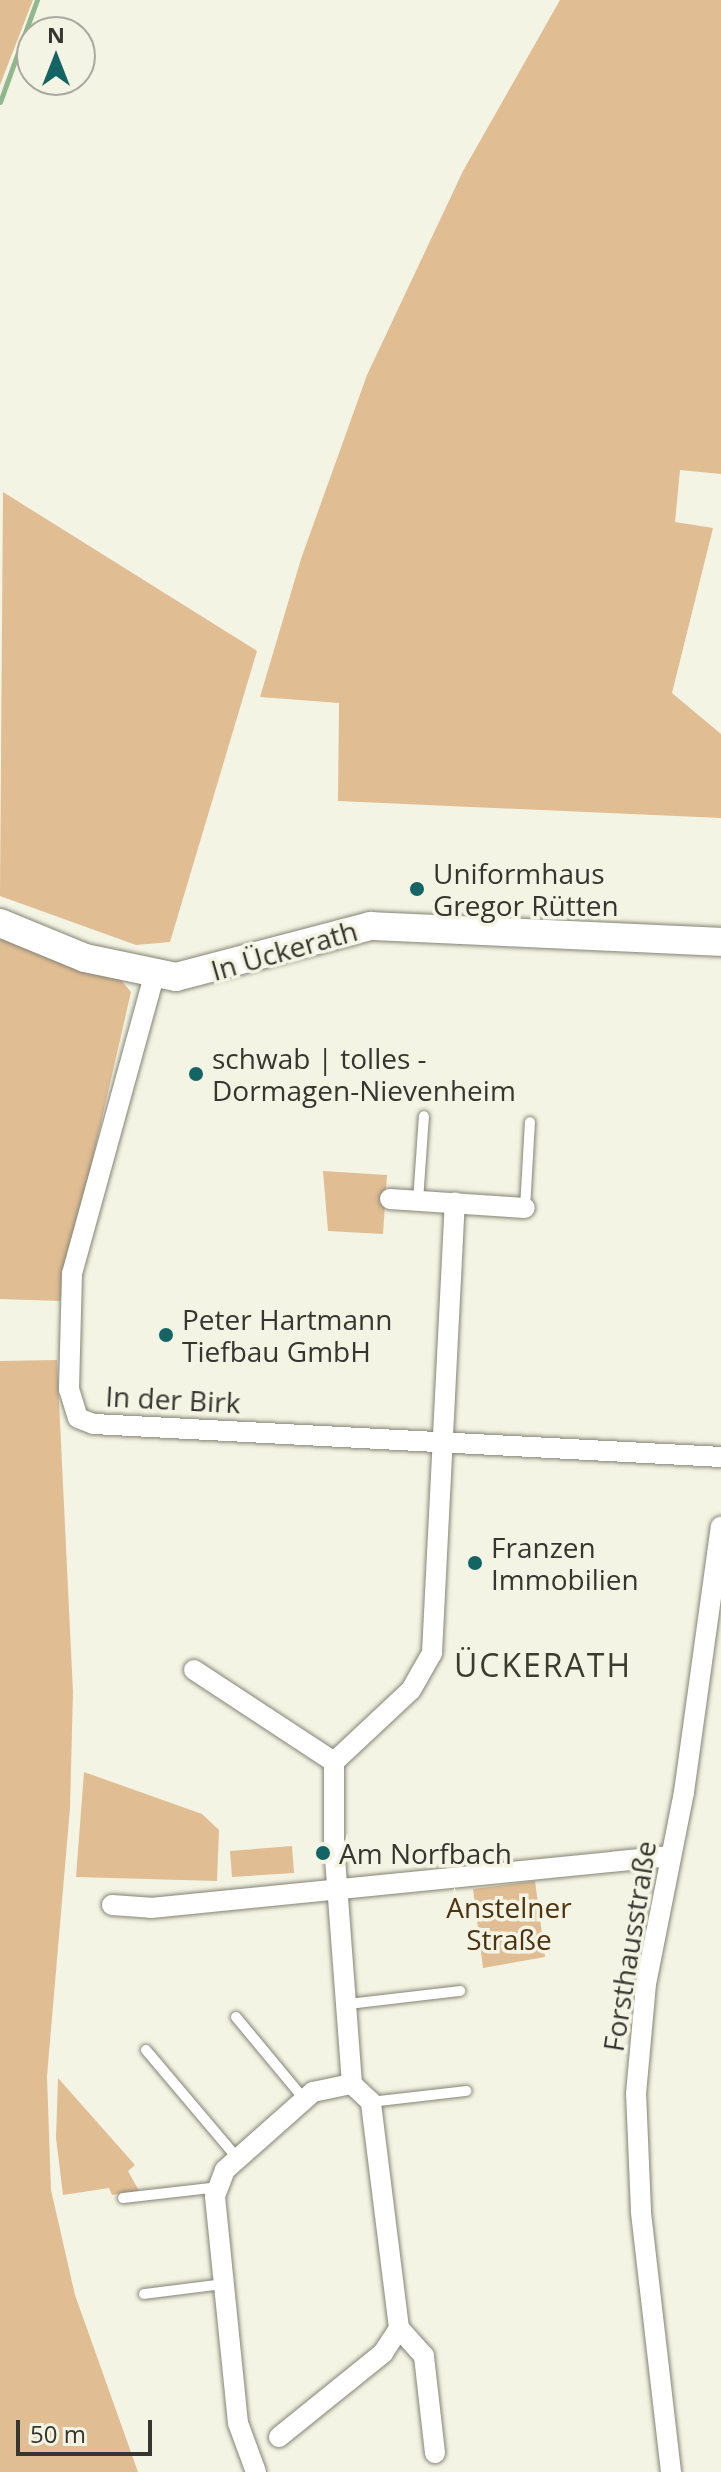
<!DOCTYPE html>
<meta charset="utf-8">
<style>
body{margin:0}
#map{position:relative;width:721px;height:2472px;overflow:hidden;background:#f4f4e4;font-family:"Open Sans",sans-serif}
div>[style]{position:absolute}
.green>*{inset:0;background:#e1bd93}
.stream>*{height:5px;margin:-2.5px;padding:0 2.5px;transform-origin:2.5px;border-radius:2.5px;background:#91b78e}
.roads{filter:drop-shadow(0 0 2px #838475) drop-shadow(0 0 2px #838475)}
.lane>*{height:10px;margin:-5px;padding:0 5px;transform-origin:5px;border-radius:5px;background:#fff}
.street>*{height:20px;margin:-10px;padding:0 10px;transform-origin:10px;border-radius:10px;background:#fff}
.secondary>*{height:28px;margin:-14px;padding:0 14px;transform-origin:14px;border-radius:14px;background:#fff}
.dots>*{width:22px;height:22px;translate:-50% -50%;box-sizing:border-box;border:4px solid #f4f4e4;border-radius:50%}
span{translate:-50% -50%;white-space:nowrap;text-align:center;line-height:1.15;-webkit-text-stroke:7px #f4f4e4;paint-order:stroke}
.poi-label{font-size:28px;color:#363630}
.left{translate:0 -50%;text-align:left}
.street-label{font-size:28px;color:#363630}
.park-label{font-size:28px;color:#4d3311}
.quarter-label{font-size:32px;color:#3c3c2e;letter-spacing:2px}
.north{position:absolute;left:16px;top:16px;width:80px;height:80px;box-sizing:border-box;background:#f4f4e4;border:2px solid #a8a89c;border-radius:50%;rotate:0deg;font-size:22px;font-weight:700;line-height:32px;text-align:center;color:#363630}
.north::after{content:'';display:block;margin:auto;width:28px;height:36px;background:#146466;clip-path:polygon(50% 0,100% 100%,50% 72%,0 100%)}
.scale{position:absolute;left:16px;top:2420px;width:136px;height:36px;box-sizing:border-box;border:4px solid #363630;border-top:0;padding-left:10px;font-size:24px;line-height:28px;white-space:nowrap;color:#363630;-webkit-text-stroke:6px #f4f4e4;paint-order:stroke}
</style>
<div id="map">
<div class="green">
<i style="clip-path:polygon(0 0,33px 0,0 85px)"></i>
<i style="clip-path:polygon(560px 0,721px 0,721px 474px,680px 470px,675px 522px,713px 528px,672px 693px,721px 734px,721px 818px,338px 801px,339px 703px,260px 697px,301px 559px,367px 375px,463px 171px)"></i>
<i style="clip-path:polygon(3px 492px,257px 651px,170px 942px,136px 945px,0 896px)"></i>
<i style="clip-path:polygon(0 933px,121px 980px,131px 992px,60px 1301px,0 1299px)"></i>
<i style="clip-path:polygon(323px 1171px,387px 1175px,383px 1234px,328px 1231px)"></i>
<i style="clip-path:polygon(57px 1360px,73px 1692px,70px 1808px,47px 2076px,51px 2190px,75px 2295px,138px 2472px,0 2472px,0 1361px)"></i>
<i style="clip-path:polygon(84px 1772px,202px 1814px,219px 1830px,217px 1881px,76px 1877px)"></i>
<i style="clip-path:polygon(292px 1846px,294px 1873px,232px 1877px,230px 1851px)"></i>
<i style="clip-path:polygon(535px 1881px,545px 1957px,483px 1968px,473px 1889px)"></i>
<i style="clip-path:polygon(58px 2078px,135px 2165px,128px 2171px,139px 2191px,112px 2195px,109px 2188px,63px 2195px,56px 2138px)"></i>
</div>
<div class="stream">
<i style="left:0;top:102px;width:109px;rotate:-70.1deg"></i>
</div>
<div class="roads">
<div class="lane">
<i style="left:418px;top:1201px;width:85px;rotate:-86deg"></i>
<i style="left:525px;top:1208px;width:86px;rotate:-86.7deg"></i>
<i style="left:349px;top:2004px;width:112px;rotate:-6.7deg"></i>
<i style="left:236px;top:2017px;width:107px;rotate:50.3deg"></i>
<i style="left:146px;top:2050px;width:143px;rotate:49.8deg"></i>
<i style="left:371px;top:2102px;width:96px;rotate:-6.6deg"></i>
<i style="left:123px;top:2198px;width:97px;rotate:-6.5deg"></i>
<i style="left:144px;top:2294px;width:80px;rotate:-7.2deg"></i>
</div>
<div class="street">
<i style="left:154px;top:976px;width:309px;rotate:105.4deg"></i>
<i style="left:72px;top:1274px;width:115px;rotate:91.5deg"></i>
<i style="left:69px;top:1389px;width:30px;rotate:73deg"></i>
<i style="left:78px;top:1418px;width:17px;rotate:21deg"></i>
<i style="left:94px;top:1424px;width:628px;rotate:3.01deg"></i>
<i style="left:390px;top:1199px;width:135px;rotate:3.8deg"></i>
<i style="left:194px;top:1670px;width:168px;rotate:33.3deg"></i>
<i style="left:112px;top:1905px;width:39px;rotate:4deg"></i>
<i style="left:151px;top:1908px;width:522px;rotate:-5.72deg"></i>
<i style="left:279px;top:2437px;width:134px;rotate:-38.9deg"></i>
<i style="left:383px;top:2353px;width:30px;rotate:-57deg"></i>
<i style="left:435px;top:2453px;width:98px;rotate:-96.5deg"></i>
<i style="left:424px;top:2356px;width:38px;rotate:-132deg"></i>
<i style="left:399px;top:2328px;width:228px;rotate:-97.1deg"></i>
<i style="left:371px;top:2102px;width:26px;rotate:-137deg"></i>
<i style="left:352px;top:2084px;width:242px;rotate:-94.3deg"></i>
<i style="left:334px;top:1843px;width:81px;rotate:-90deg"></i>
<i style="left:334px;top:1762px;width:105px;rotate:-43.1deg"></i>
<i style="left:411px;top:1690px;width:43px;rotate:-60.4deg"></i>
<i style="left:432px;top:1653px;width:451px;rotate:-87.1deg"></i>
<i style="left:256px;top:2472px;width:52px;rotate:-110.2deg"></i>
<i style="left:238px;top:2423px;width:228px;rotate:-95.8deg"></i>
<i style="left:215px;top:2196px;width:28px;rotate:-69deg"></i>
<i style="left:225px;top:2170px;width:118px;rotate:-41.6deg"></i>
<i style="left:313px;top:2092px;width:40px;rotate:-12deg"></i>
<i style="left:671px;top:2472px;width:263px;rotate:-96.6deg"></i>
<i style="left:641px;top:2211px;width:117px;rotate:-92.4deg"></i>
<i style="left:636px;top:2094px;width:110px;rotate:-84.8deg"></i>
<i style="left:646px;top:1984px;width:196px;rotate:-78.8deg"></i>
<i style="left:684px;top:1792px;width:268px;rotate:-82.1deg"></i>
</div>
<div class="secondary">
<i style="left:0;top:923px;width:92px;rotate:22.4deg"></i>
<i style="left:85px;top:958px;width:93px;rotate:11.8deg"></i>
<i style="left:176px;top:977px;width:202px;rotate:-14.7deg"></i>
<i style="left:371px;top:926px;width:350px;rotate:2.6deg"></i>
</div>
</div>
<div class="dots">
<i style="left:417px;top:889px;background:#146466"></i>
<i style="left:196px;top:1074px;background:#146466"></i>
<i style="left:166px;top:1335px;background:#146466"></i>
<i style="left:475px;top:1563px;background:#146466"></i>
<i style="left:323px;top:1853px;background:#146466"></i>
</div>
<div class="poi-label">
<span class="left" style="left:433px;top:889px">Uniformhaus<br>Gregor Rütten</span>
<span class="left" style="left:212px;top:1074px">schwab | tolles -<br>Dormagen-Nievenheim</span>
<span class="left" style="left:182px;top:1335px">Peter Hartmann<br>Tiefbau GmbH</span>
<span class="left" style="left:491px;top:1563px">Franzen<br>Immobilien</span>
<span class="left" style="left:339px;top:1853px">Am Norfbach</span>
</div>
<div class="street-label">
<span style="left:284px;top:950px;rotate:-16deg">In Ückerath</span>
<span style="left:173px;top:1399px;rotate:3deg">In der Birk</span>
<span style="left:629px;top:1946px;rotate:-81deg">Forsthausstraße</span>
</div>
<div class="park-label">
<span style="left:509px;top:1923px">Anstelner<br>Straße</span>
</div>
<div class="quarter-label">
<span style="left:543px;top:1665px">ÜCKERATH</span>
</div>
<div class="north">N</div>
<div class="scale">50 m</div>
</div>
